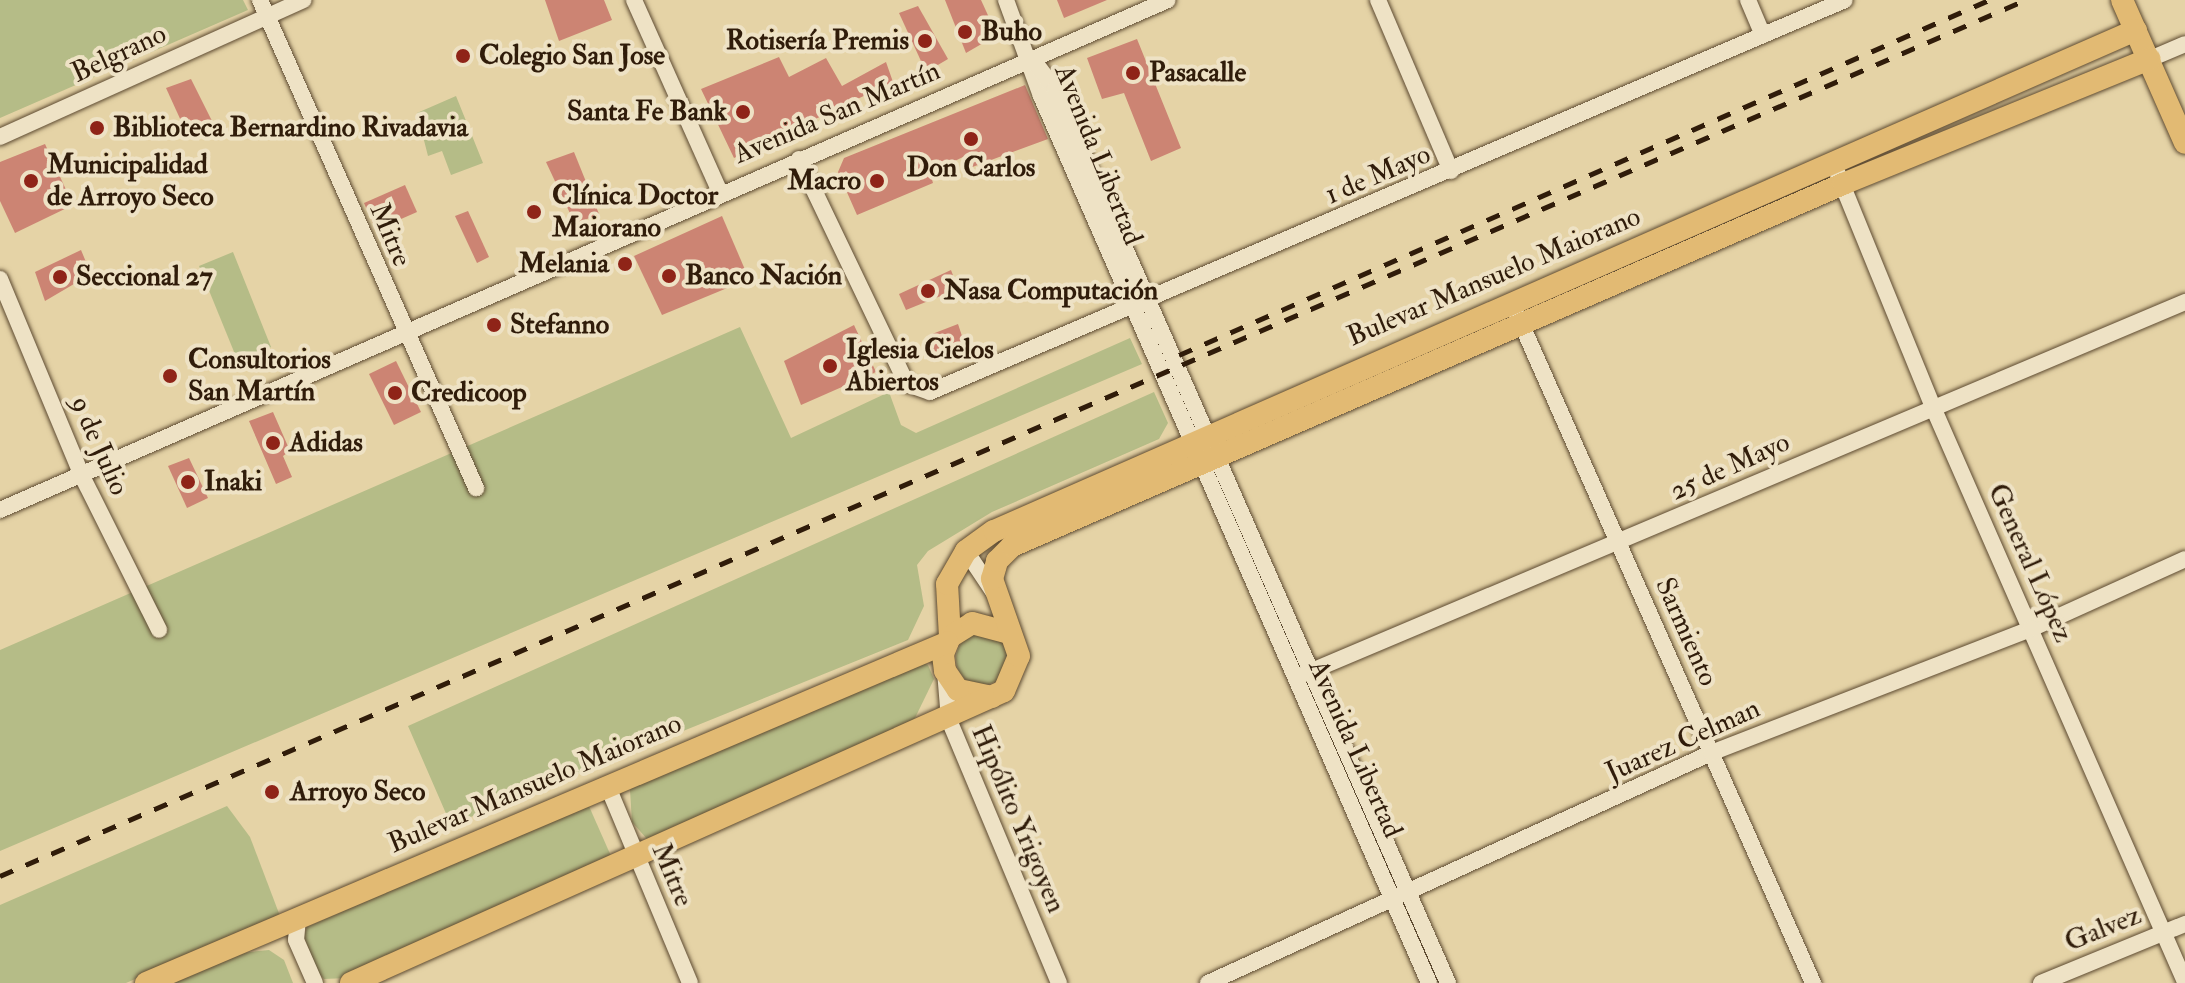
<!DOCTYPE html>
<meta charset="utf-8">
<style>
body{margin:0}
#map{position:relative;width:2185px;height:983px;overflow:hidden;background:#e5d3a6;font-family:"IM FELL Double Pica",serif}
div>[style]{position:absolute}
.green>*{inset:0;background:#b5bc87}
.round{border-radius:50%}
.building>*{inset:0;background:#cc8473}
.roads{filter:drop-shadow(0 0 2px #5d4a31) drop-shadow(0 0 2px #5d4a31)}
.minor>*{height:16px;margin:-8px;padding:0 8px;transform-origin:8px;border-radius:8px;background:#eee2c5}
.major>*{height:22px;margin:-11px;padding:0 11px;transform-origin:11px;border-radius:11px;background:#e2ba73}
.rail>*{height:5px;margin-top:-2.5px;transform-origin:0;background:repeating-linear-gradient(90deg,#301c0a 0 14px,transparent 0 28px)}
.dots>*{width:22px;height:22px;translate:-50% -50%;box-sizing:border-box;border:4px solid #eee2c5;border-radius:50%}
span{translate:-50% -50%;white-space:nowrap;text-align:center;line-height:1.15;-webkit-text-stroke:8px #eee2c5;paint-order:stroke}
.poi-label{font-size:28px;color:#301c0a;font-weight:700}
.left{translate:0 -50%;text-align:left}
.right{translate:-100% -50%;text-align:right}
.street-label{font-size:28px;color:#301c0a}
</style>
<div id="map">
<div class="green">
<i style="clip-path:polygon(0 0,243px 0,248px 10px,0 118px)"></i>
<i style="clip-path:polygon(456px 96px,483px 163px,451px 175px,442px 151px,428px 156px,417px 113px)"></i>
<i style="clip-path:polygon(233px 252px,271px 347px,239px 364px,199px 266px)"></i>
<i style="clip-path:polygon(740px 327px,791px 438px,889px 392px,901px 425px,916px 433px,1130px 338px,1142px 364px,0 851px,0 650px)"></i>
<i style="clip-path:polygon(1154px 392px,1168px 423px,1159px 439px,992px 512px,928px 551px,917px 565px,924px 606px,908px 640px,451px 825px,408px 726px)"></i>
<i class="round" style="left:956px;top:633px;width:52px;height:52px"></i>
<i style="clip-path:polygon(917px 660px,928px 665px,934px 679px,915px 718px,895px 734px,647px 839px,632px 822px,630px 790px,637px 782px)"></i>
<i style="clip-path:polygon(588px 804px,611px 856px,347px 978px,324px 979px,317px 972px,304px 936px,307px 927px)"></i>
<i style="clip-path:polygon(227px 806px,250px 837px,280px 916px,126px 983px,0 983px,0 905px)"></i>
<i style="clip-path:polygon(269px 950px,284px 960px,293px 983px,166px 983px,241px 953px)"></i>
</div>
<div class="building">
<i style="clip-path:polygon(545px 0,604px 0,612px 20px,559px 41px)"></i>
<i style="clip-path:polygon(945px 0,981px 0,997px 35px,966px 53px)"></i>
<i style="clip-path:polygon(1057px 0,1107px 0,1064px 18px)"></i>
<i style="clip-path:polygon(918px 6px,948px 59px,926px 72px,899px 13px)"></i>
<i style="clip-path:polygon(1137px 39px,1181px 148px,1151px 161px,1124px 93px,1102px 99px,1087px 58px)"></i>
<i style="clip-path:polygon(779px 57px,789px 77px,826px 58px,842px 86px,886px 62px,893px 82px,734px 158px,701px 89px)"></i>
<i style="clip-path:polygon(191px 79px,213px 123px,187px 134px,166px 88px)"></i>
<i style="clip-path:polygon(1025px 85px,1048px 139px,967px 169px,963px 157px,930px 173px,933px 183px,857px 215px,838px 172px,844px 158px)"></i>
<i style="clip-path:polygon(45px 144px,73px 205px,15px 233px,0 201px,0 162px)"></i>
<i style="clip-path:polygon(574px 152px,599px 214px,575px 224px,546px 162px)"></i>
<i style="clip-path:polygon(405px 185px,417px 212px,376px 230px,364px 203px)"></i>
<i style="clip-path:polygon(468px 211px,489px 257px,477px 263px,455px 216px)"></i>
<i style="clip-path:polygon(722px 216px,749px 279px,662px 315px,634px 256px)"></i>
<i style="clip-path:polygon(81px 250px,91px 274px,45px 301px,35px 272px)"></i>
<i style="clip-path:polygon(951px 270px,958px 289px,906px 310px,899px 294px)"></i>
<i style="clip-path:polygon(958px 324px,966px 348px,934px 360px,927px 336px)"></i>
<i style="clip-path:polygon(854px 325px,876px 372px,801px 405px,784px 361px)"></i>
<i style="clip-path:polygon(396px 361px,421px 412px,394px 425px,369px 374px)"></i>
<i style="clip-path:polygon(273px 412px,290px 451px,283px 456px,292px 477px,276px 484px,249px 421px)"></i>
<i style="clip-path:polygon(189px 458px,208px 498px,187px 508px,168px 466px)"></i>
</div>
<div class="roads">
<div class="minor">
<i style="left:260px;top:0;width:534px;rotate:66.12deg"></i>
<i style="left:634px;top:0;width:210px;rotate:65.9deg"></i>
<i style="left:1006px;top:0;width:102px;rotate:70deg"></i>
<i style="left:1041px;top:96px;width:968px;rotate:66.37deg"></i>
<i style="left:1378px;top:0;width:186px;rotate:66.9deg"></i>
<i style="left:1748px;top:0;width:38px;rotate:67deg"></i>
<i style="left:2150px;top:59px;width:38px;rotate:-23deg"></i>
<i style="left:1037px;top:65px;width:30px;rotate:53deg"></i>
<i style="left:1055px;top:89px;width:977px;rotate:66.27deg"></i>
<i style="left:0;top:137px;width:333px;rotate:-24.3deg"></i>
<i style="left:799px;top:159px;width:250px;rotate:64.4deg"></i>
<i style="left:907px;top:384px;width:24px;rotate:19deg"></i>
<i style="left:930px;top:392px;width:995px;rotate:-23.19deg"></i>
<i style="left:1833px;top:162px;width:262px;rotate:67.8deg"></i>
<i style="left:1932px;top:405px;width:630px;rotate:66.32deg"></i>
<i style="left:0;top:279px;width:213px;rotate:67.4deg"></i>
<i style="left:82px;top:476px;width:172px;rotate:63.4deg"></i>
<i style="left:1517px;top:314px;width:732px;rotate:66.13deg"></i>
<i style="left:0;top:510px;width:1274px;rotate:-23.59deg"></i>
<i style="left:966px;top:551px;width:50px;rotate:56.3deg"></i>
<i style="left:945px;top:671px;width:49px;rotate:85.3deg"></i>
<i style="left:949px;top:720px;width:285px;rotate:67.3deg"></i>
<i style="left:1302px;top:675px;width:959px;rotate:-22.9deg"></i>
<i style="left:608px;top:787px;width:212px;rotate:67.3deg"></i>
<i style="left:298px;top:918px;width:22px;rotate:95deg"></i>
<i style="left:296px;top:940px;width:47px;rotate:66.2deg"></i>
<i style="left:1208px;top:983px;width:553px;rotate:-24.57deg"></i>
<i style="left:1711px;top:753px;width:343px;rotate:-21.2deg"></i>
<i style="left:2031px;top:629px;width:169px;rotate:-24.4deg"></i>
<i style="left:2041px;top:983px;width:156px;rotate:-22.3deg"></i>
</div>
<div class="major">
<i style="left:2122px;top:0;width:156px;rotate:66.2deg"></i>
<i style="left:950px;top:637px;width:53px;rotate:-93.2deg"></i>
<i style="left:947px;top:584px;width:38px;rotate:-60deg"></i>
<i style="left:966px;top:551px;width:34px;rotate:-36deg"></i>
<i style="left:994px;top:531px;width:1247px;rotate:-23.69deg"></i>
<i style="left:992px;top:697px;width:35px;rotate:-168deg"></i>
<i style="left:958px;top:690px;width:23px;rotate:-124deg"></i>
<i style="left:945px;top:671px;width:17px;rotate:-97deg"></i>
<i style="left:943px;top:654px;width:18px;rotate:-68deg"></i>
<i style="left:950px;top:637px;width:26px;rotate:-32deg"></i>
<i style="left:972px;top:623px;width:38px;rotate:15deg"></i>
<i style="left:146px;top:983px;width:871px;rotate:-23.03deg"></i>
<i style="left:351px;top:983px;width:715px;rotate:-24.09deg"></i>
<i style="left:1004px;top:691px;width:38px;rotate:-67deg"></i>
<i style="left:1019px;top:656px;width:82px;rotate:-109.3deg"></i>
<i style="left:992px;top:579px;width:19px;rotate:-74deg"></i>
<i style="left:997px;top:561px;width:21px;rotate:-45deg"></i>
<i style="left:1012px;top:546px;width:906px;rotate:-23.54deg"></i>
<i style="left:1843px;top:184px;width:331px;rotate:-22.2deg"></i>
</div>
</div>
<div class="rail">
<i style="left:1179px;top:355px;width:884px;rotate:-23.67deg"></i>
<i style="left:0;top:876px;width:2206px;rotate:-23.39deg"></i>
</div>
<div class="dots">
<i style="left:965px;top:32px;background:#8f2418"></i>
<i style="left:925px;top:41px;background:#8f2418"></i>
<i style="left:463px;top:56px;background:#8f2418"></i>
<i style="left:1133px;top:73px;background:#8f2418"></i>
<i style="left:743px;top:112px;background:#8f2418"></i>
<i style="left:97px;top:128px;background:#8f2418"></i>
<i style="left:971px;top:139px;background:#8f2418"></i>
<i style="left:31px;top:181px;background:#8f2418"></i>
<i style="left:877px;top:181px;background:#8f2418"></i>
<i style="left:534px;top:212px;background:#8f2418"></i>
<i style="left:625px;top:264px;background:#8f2418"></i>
<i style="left:669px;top:276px;background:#8f2418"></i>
<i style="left:60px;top:277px;background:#8f2418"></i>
<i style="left:928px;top:291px;background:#8f2418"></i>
<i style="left:494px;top:325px;background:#8f2418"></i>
<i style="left:830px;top:366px;background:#8f2418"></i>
<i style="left:170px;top:376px;background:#8f2418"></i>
<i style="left:395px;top:393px;background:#8f2418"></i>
<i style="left:273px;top:443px;background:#8f2418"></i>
<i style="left:188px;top:482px;background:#8f2418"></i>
<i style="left:272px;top:792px;background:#8f2418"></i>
</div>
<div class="poi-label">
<span class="left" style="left:981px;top:32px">Buho</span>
<span class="right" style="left:909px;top:41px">Rotisería Premis</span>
<span class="left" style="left:479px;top:56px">Colegio San Jose</span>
<span class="left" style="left:1149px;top:73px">Pasacalle</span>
<span class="right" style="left:727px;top:112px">Santa Fe Bank</span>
<span class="left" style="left:113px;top:128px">Biblioteca Bernardino Rivadavia</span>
<span class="left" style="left:47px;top:181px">Municipalidad<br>de Arroyo Seco</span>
<span style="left:971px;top:168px">Don Carlos</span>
<span class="right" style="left:861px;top:181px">Macro</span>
<span class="left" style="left:552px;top:212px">Clínica Doctor<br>Maiorano</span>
<span class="right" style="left:609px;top:264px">Melania</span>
<span class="left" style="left:685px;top:276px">Banco Nación</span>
<span class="left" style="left:76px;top:277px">Seccional 27</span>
<span class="left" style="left:944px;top:291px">Nasa Computación</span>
<span class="left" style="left:510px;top:325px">Stefanno</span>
<span class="left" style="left:846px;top:366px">Iglesia Cielos<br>Abiertos</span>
<span class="left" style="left:188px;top:376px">Consultorios<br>San Martín</span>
<span class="left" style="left:411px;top:393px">Credicoop</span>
<span class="left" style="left:289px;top:443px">Adidas</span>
<span class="left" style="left:204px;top:482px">Inaki</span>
<span class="left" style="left:290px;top:792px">Arroyo Seco</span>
</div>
<div class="street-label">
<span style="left:119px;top:54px;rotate:-25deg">Belgrano</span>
<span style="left:837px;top:113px;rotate:-23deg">Avenida San Martín</span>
<span style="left:1098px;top:155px;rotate:68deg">Avenida Libertad</span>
<span style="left:1378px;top:175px;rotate:-23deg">1 de Mayo</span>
<span style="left:390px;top:235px;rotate:67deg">Mitre</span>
<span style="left:1494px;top:277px;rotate:-23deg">Bulevar Mansuelo Maiorano</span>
<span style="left:99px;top:446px;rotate:66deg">9 de Julio</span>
<span style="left:1730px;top:467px;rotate:-24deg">25 de Mayo</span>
<span style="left:2030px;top:563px;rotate:66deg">General López</span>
<span style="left:1686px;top:632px;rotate:66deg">Sarmiento</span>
<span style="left:1683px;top:741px;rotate:-24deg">Juarez Celman</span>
<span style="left:1355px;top:749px;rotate:66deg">Avenida Libertad</span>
<span style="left:535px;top:784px;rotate:-23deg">Bulevar Mansuelo Maiorano</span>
<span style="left:1018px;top:819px;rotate:67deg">Hipólito Yrigoyen</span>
<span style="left:672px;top:875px;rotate:67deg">Mitre</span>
<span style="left:2103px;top:929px;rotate:-22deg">Galvez</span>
</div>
</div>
